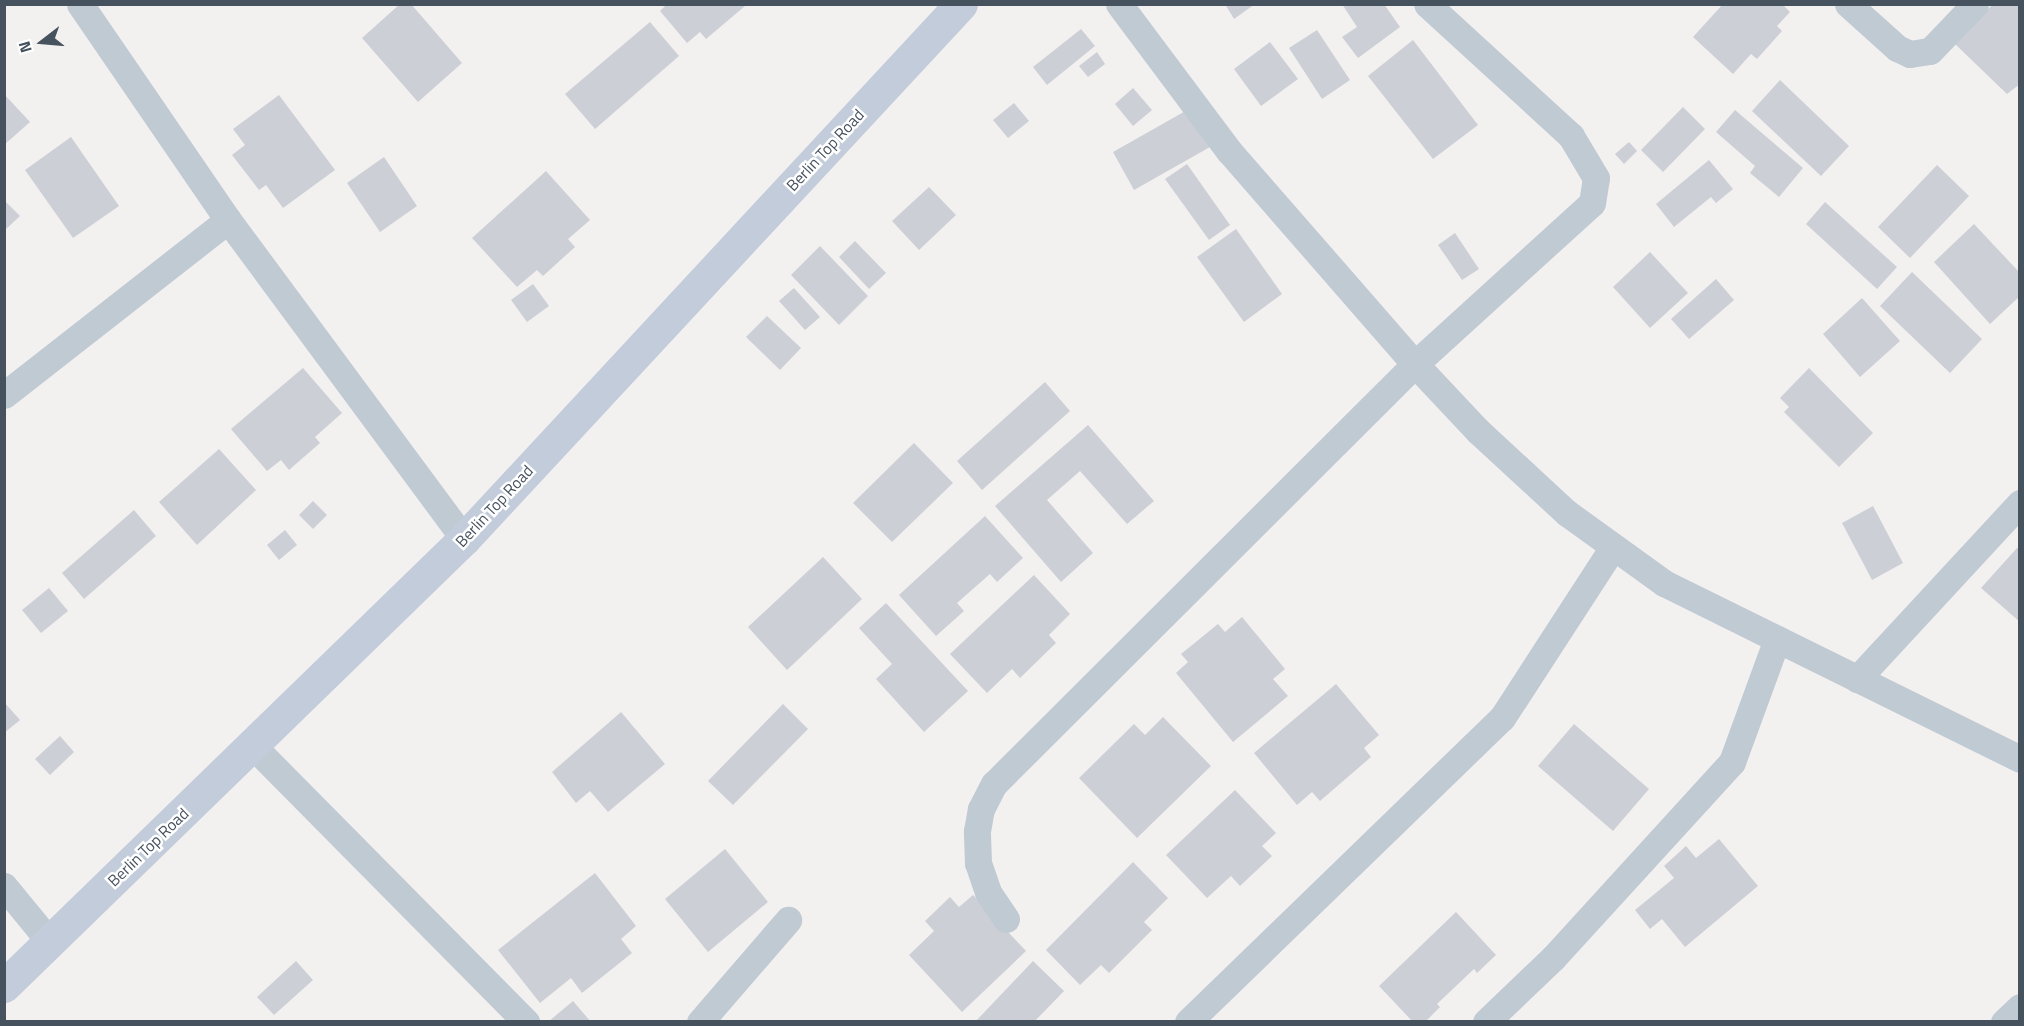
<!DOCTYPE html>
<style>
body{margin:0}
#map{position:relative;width:2024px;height:1026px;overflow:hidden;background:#f3f0f0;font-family:"Titillium Web",sans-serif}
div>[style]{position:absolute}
.building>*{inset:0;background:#cccfd5}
.street>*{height:27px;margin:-13.5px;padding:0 13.5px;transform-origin:13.5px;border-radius:13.5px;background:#c0cad3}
.secondary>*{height:33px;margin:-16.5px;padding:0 16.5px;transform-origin:16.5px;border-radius:16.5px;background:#c2ccda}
span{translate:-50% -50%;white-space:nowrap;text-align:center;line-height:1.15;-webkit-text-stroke:5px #fff;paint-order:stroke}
.street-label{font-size:16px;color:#47525f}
.frame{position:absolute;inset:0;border:6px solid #47525f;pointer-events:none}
.north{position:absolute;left:12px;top:12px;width:60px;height:60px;-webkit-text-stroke:4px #fff;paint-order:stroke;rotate:254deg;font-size:16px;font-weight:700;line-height:24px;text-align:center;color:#47525f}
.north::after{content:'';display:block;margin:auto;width:21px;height:27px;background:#47525f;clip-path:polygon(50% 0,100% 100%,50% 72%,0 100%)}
</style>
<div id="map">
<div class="building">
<i style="clip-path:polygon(400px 4px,411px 4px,462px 63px,418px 102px,362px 38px)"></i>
<i style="clip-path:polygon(667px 4px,744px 4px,745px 6px,706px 39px,700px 32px,687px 43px,660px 11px)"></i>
<i style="clip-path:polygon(1225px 4px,1255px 4px,1234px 19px)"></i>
<i style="clip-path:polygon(1342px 4px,1384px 4px,1400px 27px,1358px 58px,1342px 37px,1357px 27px)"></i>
<i style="clip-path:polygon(1723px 4px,1782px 4px,1790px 12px,1777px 26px,1782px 31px,1757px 59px,1751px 54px,1733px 74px,1693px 37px)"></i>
<i style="clip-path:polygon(1993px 4px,2020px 4px,2020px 84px,2007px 94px,1955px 44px)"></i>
<i style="clip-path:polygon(650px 22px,679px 56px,595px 129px,565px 94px)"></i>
<i style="clip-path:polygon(1081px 29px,1095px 46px,1047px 85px,1033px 67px)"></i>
<i style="clip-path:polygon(1317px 30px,1350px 80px,1322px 99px,1289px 48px)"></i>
<i style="clip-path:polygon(1413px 40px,1478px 125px,1433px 159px,1368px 76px)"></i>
<i style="clip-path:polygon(1270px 42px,1298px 79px,1261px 106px,1234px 69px)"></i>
<i style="clip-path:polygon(1097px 52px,1105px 64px,1088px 77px,1079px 66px)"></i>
<i style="clip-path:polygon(1780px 80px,1849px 146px,1821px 176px,1752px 111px)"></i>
<i style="clip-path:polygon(1133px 88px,1152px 110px,1133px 126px,1115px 104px)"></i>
<i style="clip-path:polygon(4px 94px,30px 122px,4px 145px)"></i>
<i style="clip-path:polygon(279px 95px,335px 170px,283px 208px,266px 185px,259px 190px,232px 155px,245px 145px,233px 129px)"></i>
<i style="clip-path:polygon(1014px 103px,1029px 121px,1008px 138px,993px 120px)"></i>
<i style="clip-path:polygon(1683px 107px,1705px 129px,1663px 172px,1641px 150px)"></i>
<i style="clip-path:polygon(1189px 109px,1210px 147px,1134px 190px,1113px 152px)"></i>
<i style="clip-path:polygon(1735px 110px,1803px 168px,1779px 197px,1750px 173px,1755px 166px,1716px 132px)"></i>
<i style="clip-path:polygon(71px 137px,119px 206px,73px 238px,25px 170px)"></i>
<i style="clip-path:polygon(1629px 142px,1637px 151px,1624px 164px,1615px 154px)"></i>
<i style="clip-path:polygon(384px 157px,417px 206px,380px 232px,347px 183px)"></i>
<i style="clip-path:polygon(1709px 160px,1733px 189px,1716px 203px,1711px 197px,1674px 227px,1656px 204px)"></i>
<i style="clip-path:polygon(1187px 164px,1230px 225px,1209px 240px,1165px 179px)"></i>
<i style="clip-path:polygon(1937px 165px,1969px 196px,1910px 258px,1878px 227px)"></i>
<i style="clip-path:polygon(546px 171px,590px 220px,568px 239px,575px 247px,543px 276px,537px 270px,517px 287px,472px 238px)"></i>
<i style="clip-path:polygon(929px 187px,956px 215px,919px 250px,892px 221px)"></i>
<i style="clip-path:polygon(4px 200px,20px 216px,4px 231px)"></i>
<i style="clip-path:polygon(1825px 202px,1897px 267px,1877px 289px,1806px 224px)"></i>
<i style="clip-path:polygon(1974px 224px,2020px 273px,2020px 296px,1990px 324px,1934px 262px)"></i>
<i style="clip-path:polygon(1236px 229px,1282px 294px,1244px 322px,1197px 257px)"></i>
<i style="clip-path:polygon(1455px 233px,1479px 269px,1462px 280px,1438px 245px)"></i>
<i style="clip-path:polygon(855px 241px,886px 273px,869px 289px,839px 257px)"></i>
<i style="clip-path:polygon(820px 246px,868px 296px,839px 325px,791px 275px)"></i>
<i style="clip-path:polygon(1650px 252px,1688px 293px,1650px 328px,1613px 287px)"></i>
<i style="clip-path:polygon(1912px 272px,1982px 339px,1950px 373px,1880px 306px)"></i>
<i style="clip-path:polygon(1716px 279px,1734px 300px,1689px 339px,1671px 319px)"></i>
<i style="clip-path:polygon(533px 284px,549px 306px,527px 322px,511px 300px)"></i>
<i style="clip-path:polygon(794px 288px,820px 317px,805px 330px,779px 301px)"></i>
<i style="clip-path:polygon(1862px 298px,1900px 341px,1860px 377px,1823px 334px)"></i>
<i style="clip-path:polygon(767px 316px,801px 348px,780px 370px,746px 337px)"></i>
<i style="clip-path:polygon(303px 368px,342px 413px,315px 437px,320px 443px,289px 470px,281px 460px,267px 471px,231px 429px)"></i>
<i style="clip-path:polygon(1809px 368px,1873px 433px,1839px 467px,1784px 412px,1789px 407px,1780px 398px)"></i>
<i style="clip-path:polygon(1045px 382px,1070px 411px,982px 490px,957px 461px)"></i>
<i style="clip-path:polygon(1088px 425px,1154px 501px,1127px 524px,1080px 471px,1047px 500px,1093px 553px,1061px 582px,995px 506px)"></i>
<i style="clip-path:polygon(914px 443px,953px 483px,892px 542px,853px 503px)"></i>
<i style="clip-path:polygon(219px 449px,256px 490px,197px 545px,159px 502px)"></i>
<i style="clip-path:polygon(313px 501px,327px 515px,313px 529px,299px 515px)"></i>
<i style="clip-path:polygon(1873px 506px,1903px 563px,1872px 580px,1842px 523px)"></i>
<i style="clip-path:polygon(134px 510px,156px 536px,84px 599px,62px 573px)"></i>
<i style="clip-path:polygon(985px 516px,1023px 558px,997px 582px,990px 574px,957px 603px,964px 611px,936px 636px,899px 595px)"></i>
<i style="clip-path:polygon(285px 530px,297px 545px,279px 560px,267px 545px)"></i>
<i style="clip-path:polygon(2017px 548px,2020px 549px,2020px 622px,1981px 588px)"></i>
<i style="clip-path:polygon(823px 557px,862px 599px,787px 670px,748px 627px)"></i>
<i style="clip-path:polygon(1034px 575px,1070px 614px,1049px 635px,1056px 643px,1020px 678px,1012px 669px,987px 693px,950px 654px)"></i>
<i style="clip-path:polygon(49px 588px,68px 611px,41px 633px,22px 610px)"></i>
<i style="clip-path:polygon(886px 603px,968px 691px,924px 732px,876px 679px,892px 664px,859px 628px)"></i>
<i style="clip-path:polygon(1242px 617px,1285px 669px,1273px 679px,1288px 696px,1233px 742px,1176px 673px,1188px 662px,1181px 654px,1218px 624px,1225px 632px)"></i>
<i style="clip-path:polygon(1336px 684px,1379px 735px,1364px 748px,1371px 757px,1320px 801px,1312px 792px,1297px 805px,1254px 753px)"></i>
<i style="clip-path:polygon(4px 702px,20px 720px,4px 733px)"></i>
<i style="clip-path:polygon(783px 704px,808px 729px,733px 805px,708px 781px)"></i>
<i style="clip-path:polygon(621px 712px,665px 764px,608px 812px,590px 791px,576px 803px,552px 772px)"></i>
<i style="clip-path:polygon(1163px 717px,1211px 766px,1137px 838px,1079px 778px,1134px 724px,1145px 735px)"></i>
<i style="clip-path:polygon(1574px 724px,1649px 789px,1613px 831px,1538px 766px)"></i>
<i style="clip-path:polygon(60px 736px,74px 752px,50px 775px,35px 759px)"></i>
<i style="clip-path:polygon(1235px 790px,1276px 833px,1262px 846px,1272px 856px,1240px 886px,1231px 876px,1207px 898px,1166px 855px)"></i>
<i style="clip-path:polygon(1719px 839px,1758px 886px,1685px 947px,1662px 919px,1650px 929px,1635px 910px,1674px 878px,1664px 866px,1686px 846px,1696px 858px)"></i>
<i style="clip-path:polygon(725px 849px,768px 902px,708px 952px,665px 899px)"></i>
<i style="clip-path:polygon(1133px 862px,1168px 898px,1144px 922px,1152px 930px,1109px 973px,1101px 965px,1080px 985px,1046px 950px)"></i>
<i style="clip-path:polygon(595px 873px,636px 926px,621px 939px,632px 953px,582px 993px,571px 978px,540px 1003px,498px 950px)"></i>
<i style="clip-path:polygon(973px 895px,1026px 951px,962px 1012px,909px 955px,934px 931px,925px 921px,950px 897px,959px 907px)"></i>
<i style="clip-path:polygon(1456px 912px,1496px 955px,1477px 973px,1474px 969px,1437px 1004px,1440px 1007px,1425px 1022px,1413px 1022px,1379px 986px)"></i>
<i style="clip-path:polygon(296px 961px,313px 980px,274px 1015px,257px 997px)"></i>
<i style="clip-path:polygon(1033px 961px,1064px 991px,1034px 1022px,975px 1022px)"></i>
<i style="clip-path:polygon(573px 1001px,591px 1022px,548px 1022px)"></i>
</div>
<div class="street">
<i style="left:80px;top:4px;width:262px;rotate:55.6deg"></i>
<i style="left:228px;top:220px;width:397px;rotate:53.5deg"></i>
<i style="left:1119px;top:4px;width:184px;rotate:53.2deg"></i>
<i style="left:1229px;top:151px;width:283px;rotate:48.9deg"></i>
<i style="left:1415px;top:364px;width:92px;rotate:46.8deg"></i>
<i style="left:1478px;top:431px;width:121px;rotate:42.7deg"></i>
<i style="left:1567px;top:513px;width:120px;rotate:35.8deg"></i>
<i style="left:1664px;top:583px;width:397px;rotate:26.3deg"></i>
<i style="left:1848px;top:4px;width:66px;rotate:41.9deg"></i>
<i style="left:1897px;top:48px;width:14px;rotate:25deg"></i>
<i style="left:1910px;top:54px;width:20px;rotate:-9deg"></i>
<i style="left:1930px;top:51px;width:65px;rotate:-46.2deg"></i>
<i style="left:4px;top:395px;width:284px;rotate:-38deg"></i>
<i style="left:1857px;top:679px;width:240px;rotate:-47.2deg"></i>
<i style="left:252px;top:745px;width:390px;rotate:45.3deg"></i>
<i style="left:4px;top:886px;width:72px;rotate:50.6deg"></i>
<i style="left:1006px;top:919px;width:32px;rotate:-124deg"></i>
<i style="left:988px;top:892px;width:31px;rotate:-109deg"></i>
<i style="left:978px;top:863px;width:32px;rotate:-92deg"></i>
<i style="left:977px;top:831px;width:22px;rotate:-80deg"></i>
<i style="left:981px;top:809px;width:28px;rotate:-63deg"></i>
<i style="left:994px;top:784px;width:595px;rotate:-44.93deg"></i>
<i style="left:1415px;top:364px;width:239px;rotate:-42.3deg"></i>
<i style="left:1592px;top:203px;width:25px;rotate:-81deg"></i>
<i style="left:1596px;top:178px;width:49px;rotate:-120.8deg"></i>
<i style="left:1571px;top:136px;width:195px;rotate:-137.5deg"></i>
<i style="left:700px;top:1022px;width:135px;rotate:-49.2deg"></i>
<i style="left:1188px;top:1022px;width:437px;rotate:-44.1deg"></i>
<i style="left:1502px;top:718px;width:204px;rotate:-57deg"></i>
<i style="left:1486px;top:1022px;width:93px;rotate:-43.7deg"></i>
<i style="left:1553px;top:958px;width:265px;rotate:-47.6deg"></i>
<i style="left:1732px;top:762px;width:131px;rotate:-69.9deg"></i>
<i style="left:2004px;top:1022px;width:22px;rotate:-43deg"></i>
</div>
<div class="secondary">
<i style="left:4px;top:986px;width:641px;rotate:-44.18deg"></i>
<i style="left:464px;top:539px;width:730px;rotate:-47.11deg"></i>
</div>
<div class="street-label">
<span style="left:825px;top:150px;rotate:-47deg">Berlin Top Road</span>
<span style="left:494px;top:506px;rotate:-47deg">Berlin Top Road</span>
<span style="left:148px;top:847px;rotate:-44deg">Berlin Top Road</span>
</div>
<div class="frame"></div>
<div class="north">N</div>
</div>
